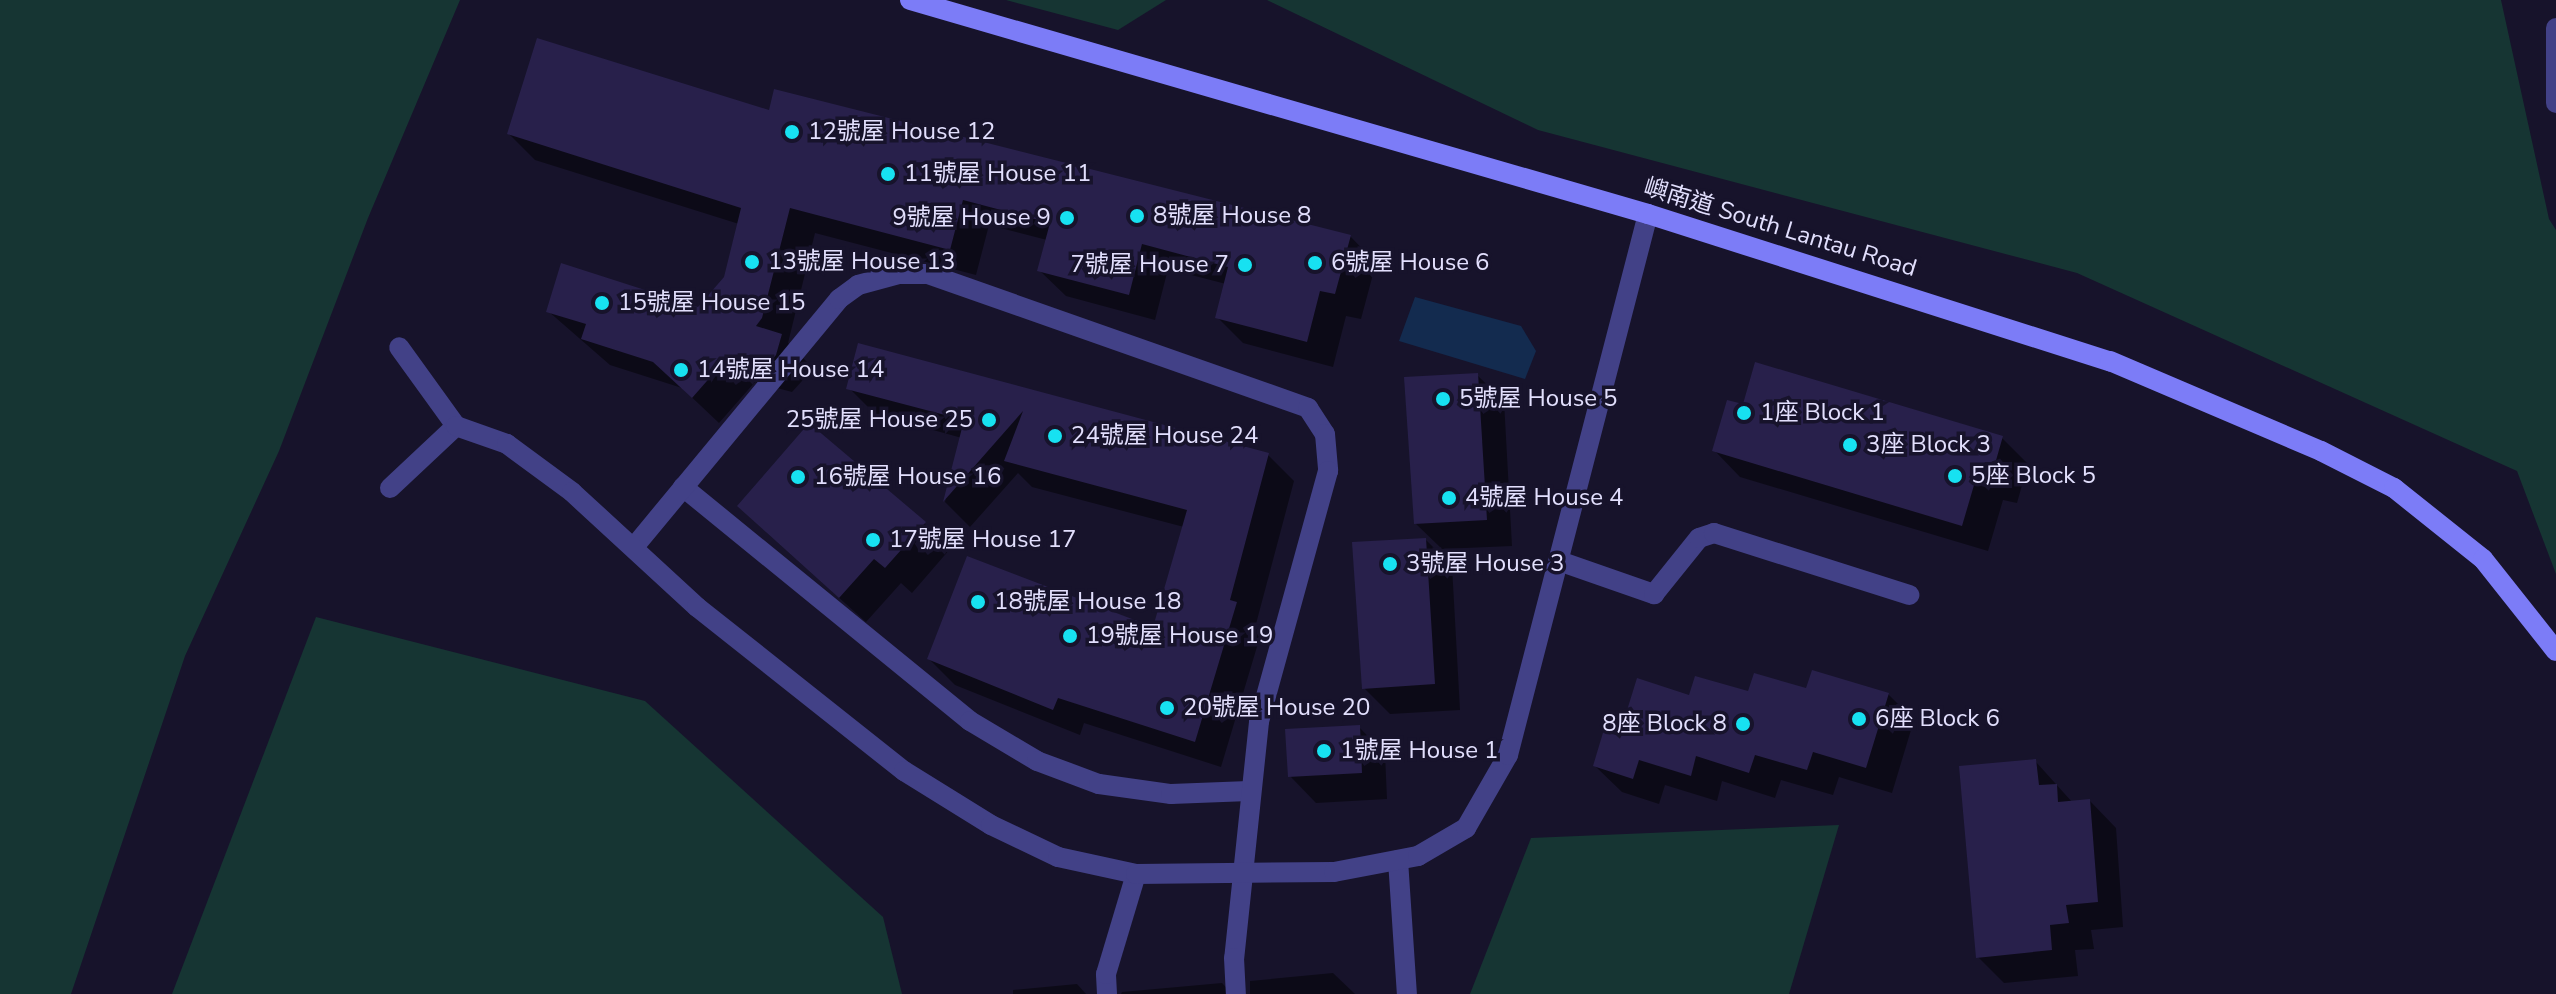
<!DOCTYPE html>
<meta charset="utf-8">
<style>
body{margin:0}
#map{position:relative;width:2556px;height:994px;overflow:hidden;background:#17132b;font-family:"Nunito Sans","Noto Sans TC",sans-serif}
div>[style]{position:absolute}
.green>*{inset:0;background:#163533}
.water>*{inset:0;background:#132b4f}
.shadow>*{inset:0;background:#0007}
.building>*{inset:0;background:#28204b}
.service>*{height:20px;margin:-10px;padding:0 10px;transform-origin:10px;border-radius:10px;background:#424187}
.minor>*{height:20px;margin:-10px;padding:0 10px;transform-origin:10px;border-radius:10px;background:#424187}
.secondary>*{height:20px;margin:-10px;padding:0 10px;transform-origin:10px;border-radius:10px;background:#7c7cf7}
.dots>*{width:22px;height:22px;translate:-50% -50%;box-sizing:border-box;border:4px solid #17132b;border-radius:50%}
span{translate:-50% -50%;white-space:nowrap;text-align:center;line-height:1.15;-webkit-text-stroke:7px #17132b;paint-order:stroke}
.poi-label{font-size:24px;color:#e2dffd}
.left{translate:0 -50%;text-align:left}
.right{translate:-100% -50%;text-align:right}
.street-label{font-size:24px;color:#e2dffd}
</style>
<div id="map">
<div class="green">
<i style="clip-path:polygon(0 0,460px 0,368px 218px,279px 451px,185px 656px,71px 994px,0 994px)"></i>
<i style="clip-path:polygon(1006px 0,1166px 0,1118px 30px)"></i>
<i style="clip-path:polygon(1267px 0,2501px 0,2549px 219px,2556px 230px,2556px 574px,2517px 471px,2077px 273px,1538px 130px)"></i>
<i style="clip-path:polygon(316px 617px,645px 701px,883px 917px,902px 994px,172px 994px)"></i>
<i style="clip-path:polygon(1839px 825px,1789px 994px,1470px 994px,1531px 838px)"></i>
</div>
<div class="water">
<i style="clip-path:polygon(1415px 297px,1521px 326px,1536px 351px,1525px 379px,1399px 341px)"></i>
</div>
<div class="shadow">
<i style="clip-path:polygon(770px 113px,1350px 236px,1376px 263px,1361px 319px,1346px 316px,1333px 367px,1243px 343px,1217px 317px,1226px 284px,1168px 269px,1155px 320px,1066px 296px,1039px 270px,1047px 240px,989px 225px,976px 275px,815px 233px,788px 343px,807px 362px,802px 381px,792px 392px,755px 382px,719px 423px,682px 388px,610px 365px,548px 311px,698px 309px,725px 278px,739px 224px,535px 160px,509px 134px)"></i>
<i style="clip-path:polygon(860px 346px,1268px 455px,1294px 481px,1256px 624px,1262px 630px,1221px 767px,1084px 723px,1080px 735px,955px 685px,929px 659px,1154px 629px,1184px 527px,1032px 487px,1018px 473px,970px 527px,945px 502px,962px 438px,875px 414px,849px 388px)"></i>
<i style="clip-path:polygon(1477px 375px,1504px 401px,1512px 546px,1442px 549px,1415px 523px)"></i>
<i style="clip-path:polygon(2002px 438px,2028px 464px,2017px 503px,2003px 500px,1988px 551px,1740px 477px,1714px 450px)"></i>
<i style="clip-path:polygon(924px 523px,950px 549px,912px 593px,901px 583px,866px 622px,766px 532px)"></i>
<i style="clip-path:polygon(1426px 540px,1452px 566px,1460px 710px,1390px 714px,1364px 688px)"></i>
<i style="clip-path:polygon(1808px 691px,1888px 694px,1914px 720px,1892px 793px,1839px 777px,1833px 795px,1781px 780px,1775px 798px,1722px 781px,1717px 801px,1665px 785px,1659px 804px,1622px 792px,1595px 766px,1626px 723px,1691px 697px)"></i>
<i style="clip-path:polygon(1359px 727px,1385px 754px,1387px 799px,1316px 803px,1290px 776px)"></i>
<i style="clip-path:polygon(2036px 762px,2073px 803px,2090px 801px,2116px 828px,2123px 927px,2091px 930px,2094px 949px,2075px 950px,2078px 976px,2004px 983px,1978px 957px)"></i>
<i style="clip-path:polygon(1333px 973px,1355px 994px,1250px 994px,1250px 981px)"></i>
<i style="clip-path:polygon(1222px 983px,1232px 994px,1121px 994px,1122px 992px)"></i>
<i style="clip-path:polygon(1077px 984px,1086px 994px,1013px 994px,1013px 990px)"></i>
</div>
<div class="building">
<i style="clip-path:polygon(537px 38px,769px 110px,774px 89px,1351px 235px,1335px 294px,1320px 291px,1307px 342px,1215px 318px,1228px 267px,1142px 244px,1129px 295px,1037px 271px,1050px 223px,963px 200px,950px 250px,790px 208px,762px 318px,756px 326px,782px 334px,776px 355px,766px 367px,728px 357px,692px 398px,653px 362px,581px 339px,586px 324px,546px 312px,561px 263px,698px 307px,724px 277px,741px 208px,507px 134px)"></i>
<i style="clip-path:polygon(858px 343px,1269px 453px,1230px 600px,1237px 602px,1195px 742px,1058px 698px,1053px 710px,927px 659px,967px 556px,1153px 627px,1187px 510px,1004px 461px,1023px 411px,943px 502px,964px 420px,846px 389px)"></i>
<i style="clip-path:polygon(1755px 362px,2003px 436px,1991px 478px,1977px 475px,1962px 526px,1712px 451px,1727px 400px,1743px 404px)"></i>
<i style="clip-path:polygon(1478px 373px,1487px 520px,1414px 524px,1404px 377px)"></i>
<i style="clip-path:polygon(809px 423px,926px 522px,885px 568px,874px 559px,839px 598px,737px 506px)"></i>
<i style="clip-path:polygon(1426px 538px,1435px 684px,1362px 689px,1352px 542px)"></i>
<i style="clip-path:polygon(1812px 670px,1889px 693px,1866px 768px,1813px 752px,1807px 770px,1755px 755px,1749px 773px,1696px 756px,1691px 776px,1639px 760px,1633px 779px,1593px 766px,1608px 716px,1624px 720px,1637px 678px,1689px 695px,1695px 676px,1748px 691px,1754px 673px,1806px 688px)"></i>
<i style="clip-path:polygon(1360px 725px,1362px 773px,1288px 777px,1285px 729px)"></i>
<i style="clip-path:polygon(2036px 759px,2039px 785px,2057px 784px,2058px 802px,2090px 799px,2098px 902px,2066px 905px,2069px 923px,2050px 925px,2052px 950px,1976px 958px,1959px 766px)"></i>
</div>
<div class="service">
<i style="left:683px;top:487px;width:370px;rotate:39.2deg"></i>
<i style="left:970px;top:721px;width:78px;rotate:30.8deg"></i>
<i style="left:1037px;top:761px;width:66px;rotate:20.4deg"></i>
<i style="left:1099px;top:784px;width:73px;rotate:7.9deg"></i>
<i style="left:1171px;top:794px;width:78px;rotate:-2.2deg"></i>
<i style="left:390px;top:488px;width:91px;rotate:-43.2deg"></i>
<i style="left:456px;top:426px;width:97px;rotate:-125.8deg"></i>
<i style="left:634px;top:547px;width:322px;rotate:-50.4deg"></i>
<i style="left:839px;top:299px;width:24px;rotate:-36deg"></i>
<i style="left:858px;top:285px;width:42px;rotate:-15deg"></i>
<i style="left:899px;top:274px;width:29px"></i>
<i style="left:928px;top:274px;width:403px;rotate:19.4deg"></i>
<i style="left:1308px;top:408px;width:31px;rotate:57deg"></i>
<i style="left:1325px;top:434px;width:37px;rotate:85deg"></i>
<i style="left:1328px;top:471px;width:260px;rotate:105.4deg"></i>
<i style="left:1259px;top:722px;width:237px;rotate:96deg"></i>
<i style="left:1234px;top:958px;width:36px;rotate:87deg"></i>
<i style="left:1559px;top:561px;width:101px;rotate:19.2deg"></i>
<i style="left:1654px;top:594px;width:72px;rotate:-51.2deg"></i>
<i style="left:1699px;top:538px;width:16px;rotate:-18deg"></i>
<i style="left:1714px;top:533px;width:205px;rotate:17.6deg"></i>
<i style="left:1398px;top:860px;width:134px;rotate:86.2deg"></i>
<i style="left:1107px;top:994px;width:20px;rotate:-93deg"></i>
<i style="left:1106px;top:974px;width:104px;rotate:-73.3deg"></i>
</div>
<div class="minor">
<i style="left:2556px;top:28px;width:75px;rotate:90deg"></i>
<i style="left:456px;top:426px;width:54px;rotate:19.4deg"></i>
<i style="left:507px;top:444px;width:81px;rotate:36.4deg"></i>
<i style="left:572px;top:492px;width:170px;rotate:42.6deg"></i>
<i style="left:697px;top:607px;width:264px;rotate:38.4deg"></i>
<i style="left:904px;top:771px;width:102px;rotate:31.8deg"></i>
<i style="left:991px;top:825px;width:74px;rotate:25.5deg"></i>
<i style="left:1058px;top:857px;width:80px;rotate:12.3deg"></i>
<i style="left:1136px;top:874px;width:198px;rotate:-0.6deg"></i>
<i style="left:1334px;top:872px;width:86px;rotate:-10.8deg"></i>
<i style="left:1418px;top:856px;width:56px;rotate:-30.3deg"></i>
<i style="left:1466px;top:828px;width:84px;rotate:-60.1deg"></i>
<i style="left:1508px;top:755px;width:559px;rotate:-75.49deg"></i>
</div>
<div class="secondary">
<i style="left:910px;top:0;width:768px;rotate:16.17deg"></i>
<i style="left:1648px;top:214px;width:485px;rotate:17.7deg"></i>
<i style="left:2110px;top:361px;width:229px;rotate:23.1deg"></i>
<i style="left:2321px;top:451px;width:82px;rotate:26.9deg"></i>
<i style="left:2394px;top:488px;width:114px;rotate:38.6deg"></i>
<i style="left:2483px;top:559px;width:117px;rotate:51.6deg"></i>
</div>
<div class="dots">
<i style="left:792px;top:132px;background:#17e1f1"></i>
<i style="left:888px;top:174px;background:#17e1f1"></i>
<i style="left:1137px;top:216px;background:#17e1f1"></i>
<i style="left:1067px;top:218px;background:#17e1f1"></i>
<i style="left:752px;top:262px;background:#17e1f1"></i>
<i style="left:1315px;top:263px;background:#17e1f1"></i>
<i style="left:1245px;top:265px;background:#17e1f1"></i>
<i style="left:602px;top:303px;background:#17e1f1"></i>
<i style="left:681px;top:370px;background:#17e1f1"></i>
<i style="left:1443px;top:399px;background:#17e1f1"></i>
<i style="left:1744px;top:413px;background:#17e1f1"></i>
<i style="left:989px;top:420px;background:#17e1f1"></i>
<i style="left:1055px;top:436px;background:#17e1f1"></i>
<i style="left:1850px;top:445px;background:#17e1f1"></i>
<i style="left:1955px;top:476px;background:#17e1f1"></i>
<i style="left:798px;top:477px;background:#17e1f1"></i>
<i style="left:1449px;top:498px;background:#17e1f1"></i>
<i style="left:873px;top:540px;background:#17e1f1"></i>
<i style="left:1390px;top:564px;background:#17e1f1"></i>
<i style="left:978px;top:602px;background:#17e1f1"></i>
<i style="left:1070px;top:636px;background:#17e1f1"></i>
<i style="left:1167px;top:708px;background:#17e1f1"></i>
<i style="left:1859px;top:719px;background:#17e1f1"></i>
<i style="left:1743px;top:724px;background:#17e1f1"></i>
<i style="left:1324px;top:751px;background:#17e1f1"></i>
</div>
<div class="poi-label">
<span class="left" style="left:808px;top:132px">12號屋 House 12</span>
<span class="left" style="left:904px;top:174px">11號屋 House 11</span>
<span class="left" style="left:1153px;top:216px">8號屋 House 8</span>
<span class="right" style="left:1051px;top:218px">9號屋 House 9</span>
<span class="left" style="left:768px;top:262px">13號屋 House 13</span>
<span class="left" style="left:1331px;top:263px">6號屋 House 6</span>
<span class="right" style="left:1229px;top:265px">7號屋 House 7</span>
<span class="left" style="left:618px;top:303px">15號屋 House 15</span>
<span class="left" style="left:697px;top:370px">14號屋 House 14</span>
<span class="left" style="left:1459px;top:399px">5號屋 House 5</span>
<span class="left" style="left:1760px;top:413px">1座 Block 1</span>
<span class="right" style="left:973px;top:420px">25號屋 House 25</span>
<span class="left" style="left:1071px;top:436px">24號屋 House 24</span>
<span class="left" style="left:1866px;top:445px">3座 Block 3</span>
<span class="left" style="left:1971px;top:476px">5座 Block 5</span>
<span class="left" style="left:814px;top:477px">16號屋 House 16</span>
<span class="left" style="left:1465px;top:498px">4號屋 House 4</span>
<span class="left" style="left:889px;top:540px">17號屋 House 17</span>
<span class="left" style="left:1406px;top:564px">3號屋 House 3</span>
<span class="left" style="left:994px;top:602px">18號屋 House 18</span>
<span class="left" style="left:1086px;top:636px">19號屋 House 19</span>
<span class="left" style="left:1183px;top:708px">20號屋 House 20</span>
<span class="left" style="left:1875px;top:719px">6座 Block 6</span>
<span class="right" style="left:1727px;top:724px">8座 Block 8</span>
<span class="left" style="left:1340px;top:751px">1號屋 House 1</span>
</div>
<div class="street-label">
<span style="left:1780px;top:228px;rotate:17deg">嶼南道 South Lantau Road</span>
</div>
</div>
